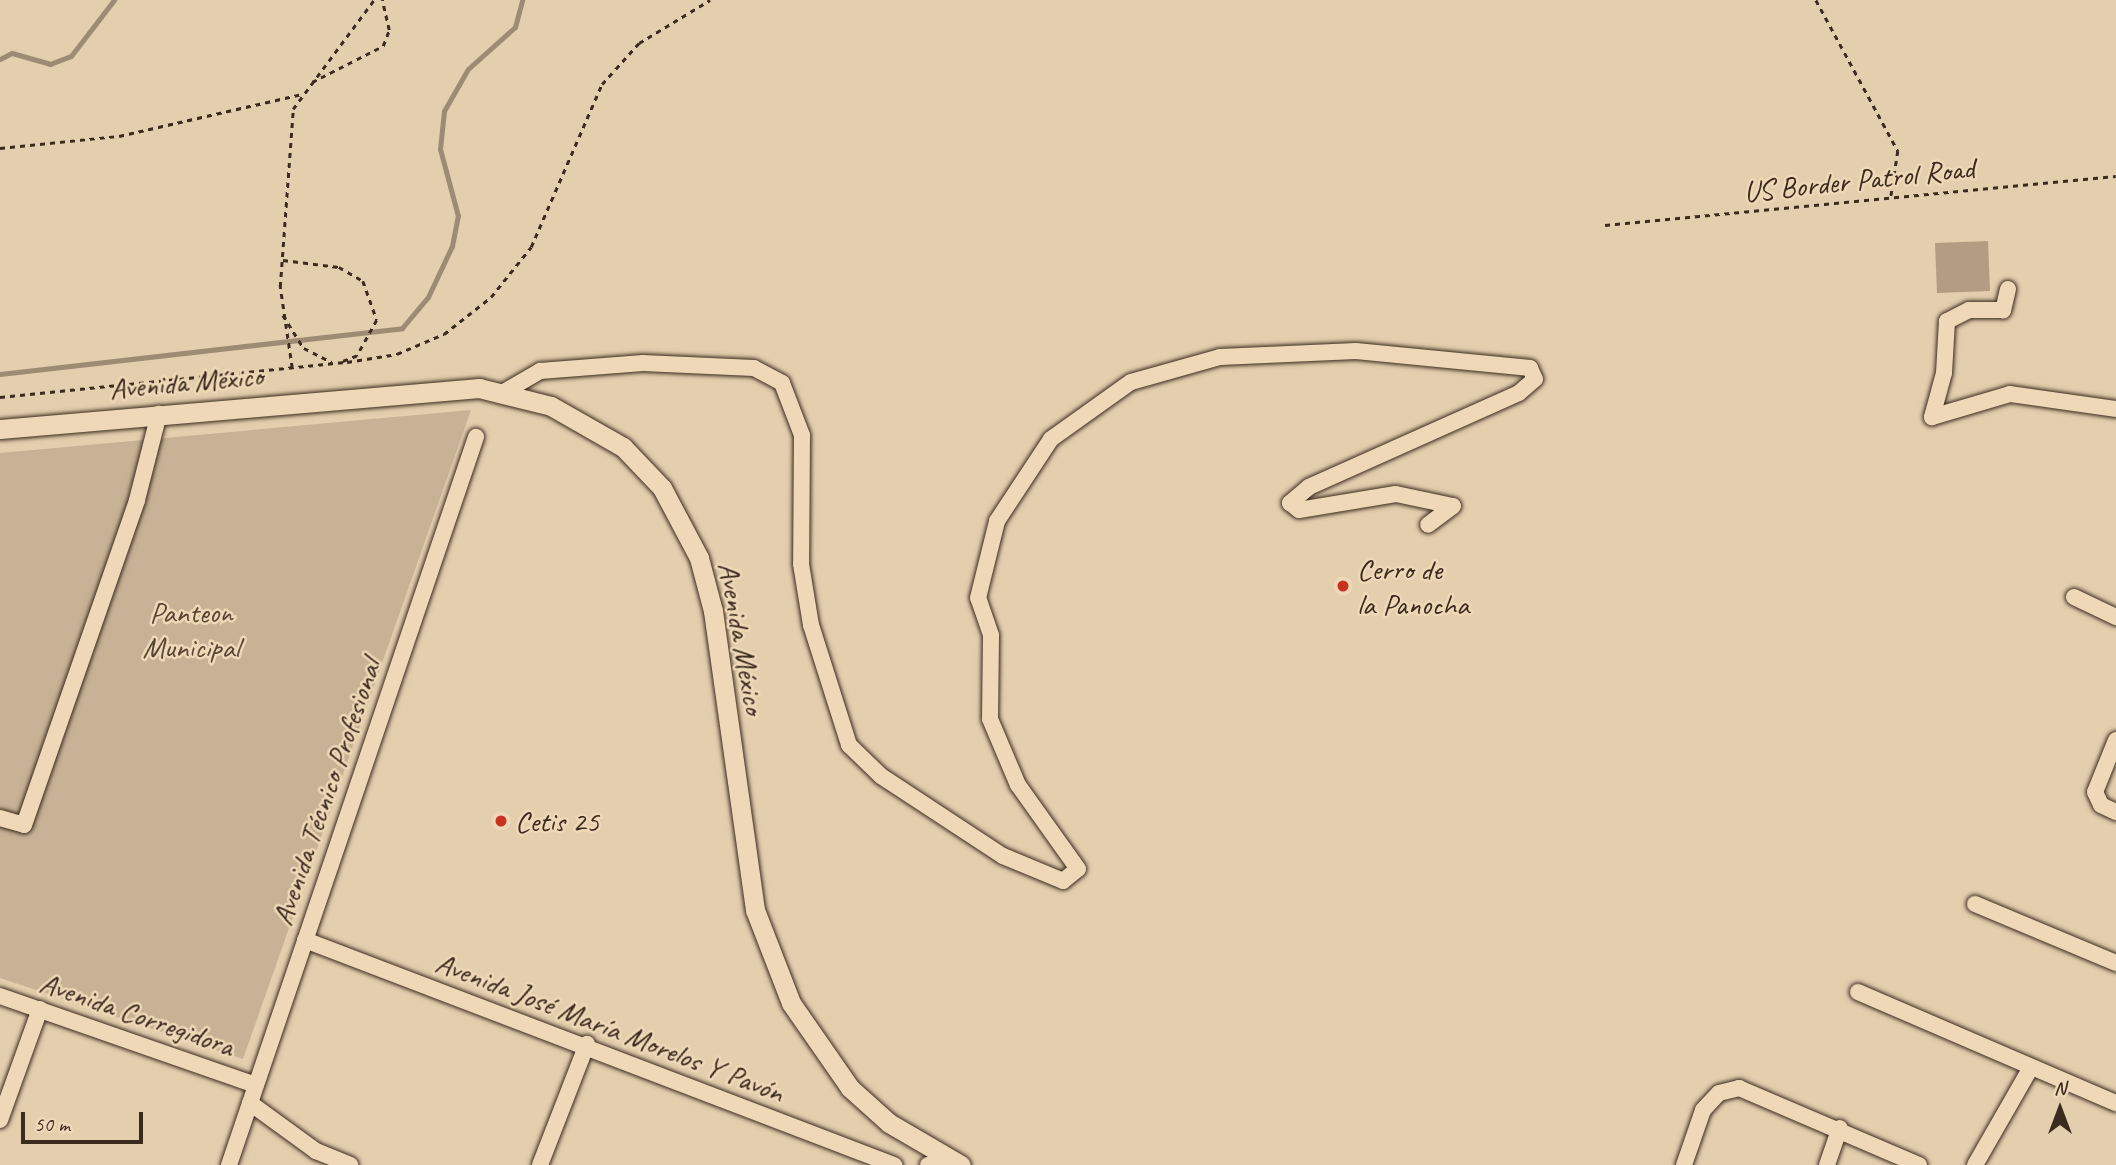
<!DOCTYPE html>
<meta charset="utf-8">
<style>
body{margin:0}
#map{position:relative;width:2116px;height:1165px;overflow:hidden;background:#e3ceae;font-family:Caveat,sans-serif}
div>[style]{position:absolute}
.green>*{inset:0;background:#c7b296}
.stream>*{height:5px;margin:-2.5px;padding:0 2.5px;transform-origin:2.5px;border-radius:2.5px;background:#9d8b73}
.building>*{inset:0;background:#b29d83}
.path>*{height:2.5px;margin-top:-1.25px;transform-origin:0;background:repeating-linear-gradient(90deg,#3b2a1e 0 5px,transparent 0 10px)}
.roads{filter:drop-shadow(0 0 2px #3b2a1e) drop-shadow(0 0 2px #3b2a1e)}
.minor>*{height:16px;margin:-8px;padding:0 8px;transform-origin:8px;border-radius:8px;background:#eed8b7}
.major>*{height:19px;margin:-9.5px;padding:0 9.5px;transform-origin:9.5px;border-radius:9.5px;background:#eed8b7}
.dots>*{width:19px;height:19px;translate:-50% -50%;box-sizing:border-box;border:4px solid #eed8b7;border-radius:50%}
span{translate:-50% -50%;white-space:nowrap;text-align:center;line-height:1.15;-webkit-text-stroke:5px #eed8b7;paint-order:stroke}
.street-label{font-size:30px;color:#3b2a1e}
.poi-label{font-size:30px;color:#3b2a1e}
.left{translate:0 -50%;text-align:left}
.park-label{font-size:30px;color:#574536}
.north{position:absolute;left:2025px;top:1074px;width:70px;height:70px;-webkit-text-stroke:5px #eed8b7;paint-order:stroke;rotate:0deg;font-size:19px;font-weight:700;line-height:28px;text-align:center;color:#3b2a1e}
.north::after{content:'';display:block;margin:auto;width:24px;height:32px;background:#3b2a1e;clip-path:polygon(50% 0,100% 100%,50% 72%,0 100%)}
.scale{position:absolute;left:21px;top:1112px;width:122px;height:32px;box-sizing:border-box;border:4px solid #3b2a1e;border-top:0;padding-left:9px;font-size:21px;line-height:24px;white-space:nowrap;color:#3b2a1e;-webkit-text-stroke:5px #eed8b7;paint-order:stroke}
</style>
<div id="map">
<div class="green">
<i style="clip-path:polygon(471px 410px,243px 1059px,0 978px,0 453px)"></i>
</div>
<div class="stream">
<i style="left:0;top:59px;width:13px;rotate:-27deg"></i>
<i style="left:12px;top:53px;width:40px;rotate:16deg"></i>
<i style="left:50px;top:64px;width:22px;rotate:-21deg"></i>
<i style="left:71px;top:56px;width:71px;rotate:-52.5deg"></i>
<i style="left:0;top:374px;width:405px;rotate:-6.5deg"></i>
<i style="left:402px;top:328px;width:40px;rotate:-50deg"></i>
<i style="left:428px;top:297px;width:56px;rotate:-64.8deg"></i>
<i style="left:452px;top:246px;width:31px;rotate:-79deg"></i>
<i style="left:458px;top:216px;width:69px;rotate:-105deg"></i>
<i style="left:440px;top:149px;width:38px;rotate:-84deg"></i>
<i style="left:444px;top:111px;width:48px;rotate:-60.3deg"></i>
<i style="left:468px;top:69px;width:63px;rotate:-41.8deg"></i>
<i style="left:515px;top:27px;width:28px;rotate:-75deg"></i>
</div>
<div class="building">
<i style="clip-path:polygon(1988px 241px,1990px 291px,1937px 293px,1935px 243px)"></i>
</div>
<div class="path">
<i style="left:1816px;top:0;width:172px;rotate:61.5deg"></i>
<i style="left:1898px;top:151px;width:47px;rotate:98.7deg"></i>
<i style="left:312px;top:82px;width:80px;rotate:-26.9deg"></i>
<i style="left:383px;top:46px;width:17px;rotate:-69deg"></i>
<i style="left:389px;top:30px;width:31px;rotate:-103deg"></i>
<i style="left:0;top:148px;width:120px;rotate:-5.8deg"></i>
<i style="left:119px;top:136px;width:189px;rotate:-12.9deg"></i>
<i style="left:1605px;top:225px;width:513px;rotate:-5.48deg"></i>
<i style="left:283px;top:260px;width:56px;rotate:7.1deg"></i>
<i style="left:339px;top:267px;width:28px;rotate:30deg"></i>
<i style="left:363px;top:281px;width:41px;rotate:70.3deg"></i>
<i style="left:377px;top:320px;width:41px;rotate:119.1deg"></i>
<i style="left:357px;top:356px;width:17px;rotate:159deg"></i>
<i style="left:283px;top:315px;width:39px;rotate:58deg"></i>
<i style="left:304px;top:348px;width:31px;rotate:27deg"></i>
<i style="left:292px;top:368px;width:82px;rotate:-98.4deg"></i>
<i style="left:280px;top:287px;width:178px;rotate:-85.8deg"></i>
<i style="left:293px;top:109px;width:136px;rotate:-53.4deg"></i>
<i style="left:0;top:397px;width:349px;rotate:-5.8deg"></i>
<i style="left:347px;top:362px;width:51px;rotate:-9.1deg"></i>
<i style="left:397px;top:354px;width:51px;rotate:-23.1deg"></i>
<i style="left:444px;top:334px;width:60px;rotate:-38.2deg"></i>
<i style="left:491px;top:297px;width:64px;rotate:-51.3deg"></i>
<i style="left:531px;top:247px;width:178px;rotate:-66.5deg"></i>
<i style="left:602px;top:84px;width:55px;rotate:-47.9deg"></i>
<i style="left:639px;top:43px;width:83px;rotate:-31.2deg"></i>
</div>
<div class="roads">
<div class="minor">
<i style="left:2008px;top:289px;width:22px;rotate:103deg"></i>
<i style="left:2003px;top:310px;width:34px;rotate:180deg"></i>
<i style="left:1969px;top:310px;width:25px;rotate:153deg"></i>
<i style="left:1947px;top:321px;width:52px;rotate:93.3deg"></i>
<i style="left:1944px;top:373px;width:46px;rotate:105.3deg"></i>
<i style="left:1932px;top:417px;width:81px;rotate:-16.4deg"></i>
<i style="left:2010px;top:394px;width:107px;rotate:8.1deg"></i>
<i style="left:504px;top:392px;width:42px;rotate:-30.3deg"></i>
<i style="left:540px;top:371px;width:103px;rotate:-4.4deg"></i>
<i style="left:643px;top:363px;width:111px;rotate:2.6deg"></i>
<i style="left:754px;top:368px;width:32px;rotate:28deg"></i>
<i style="left:782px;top:383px;width:56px;rotate:69deg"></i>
<i style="left:802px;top:435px;width:129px;rotate:90.4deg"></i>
<i style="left:801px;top:564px;width:62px;rotate:80.7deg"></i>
<i style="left:811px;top:625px;width:126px;rotate:72.4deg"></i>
<i style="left:849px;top:745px;width:45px;rotate:44.1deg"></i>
<i style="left:881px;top:776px;width:146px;rotate:33.3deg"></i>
<i style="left:1003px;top:856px;width:65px;rotate:22.6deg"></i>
<i style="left:1063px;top:881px;width:19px;rotate:-39deg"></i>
<i style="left:1078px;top:869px;width:103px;rotate:-125.5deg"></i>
<i style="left:1018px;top:785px;width:72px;rotate:-113deg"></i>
<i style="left:990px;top:719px;width:84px;rotate:-89.3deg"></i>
<i style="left:991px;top:635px;width:39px;rotate:-109deg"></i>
<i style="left:978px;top:598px;width:79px;rotate:-76.1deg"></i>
<i style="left:997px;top:521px;width:98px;rotate:-56.6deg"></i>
<i style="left:1051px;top:439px;width:98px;rotate:-35.5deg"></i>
<i style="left:1131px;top:382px;width:92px;rotate:-15.7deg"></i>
<i style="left:1220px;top:357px;width:136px;rotate:-2.5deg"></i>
<i style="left:1356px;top:351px;width:175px;rotate:5.6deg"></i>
<i style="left:1530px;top:368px;width:12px;rotate:66deg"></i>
<i style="left:1535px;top:379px;width:21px;rotate:139deg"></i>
<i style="left:1519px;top:393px;width:230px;rotate:155.9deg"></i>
<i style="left:1309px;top:487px;width:25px;rotate:140deg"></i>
<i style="left:1290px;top:503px;width:11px;rotate:38deg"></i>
<i style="left:1299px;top:510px;width:98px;rotate:-9.4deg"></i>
<i style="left:1396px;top:494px;width:58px;rotate:11.9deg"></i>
<i style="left:1453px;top:506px;width:31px;rotate:143deg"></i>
<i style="left:2074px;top:597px;width:47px;rotate:25.5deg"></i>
<i style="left:2116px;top:740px;width:56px;rotate:112deg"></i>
<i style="left:2095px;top:792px;width:14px;rotate:65deg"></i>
<i style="left:2101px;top:805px;width:17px;rotate:25deg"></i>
<i style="left:0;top:818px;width:25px;rotate:16deg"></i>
<i style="left:24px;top:825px;width:344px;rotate:-70.8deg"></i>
<i style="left:137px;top:500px;width:89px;rotate:-75.7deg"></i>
<i style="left:1975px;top:904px;width:153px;rotate:22.7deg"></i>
<i style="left:305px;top:940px;width:631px;rotate:20.91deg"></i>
<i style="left:1858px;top:992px;width:281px;rotate:23.3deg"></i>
<i style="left:0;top:996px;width:271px;rotate:19.2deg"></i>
<i style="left:250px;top:1103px;width:82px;rotate:36deg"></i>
<i style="left:316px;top:1151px;width:37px;rotate:22deg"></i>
<i style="left:0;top:1120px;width:118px;rotate:-70.2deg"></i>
<i style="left:229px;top:1165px;width:769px;rotate:-71.26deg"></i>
<i style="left:540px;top:1165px;width:130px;rotate:-68.8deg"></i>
<i style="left:928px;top:1165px;width:24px;rotate:-12deg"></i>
<i style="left:1684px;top:1165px;width:58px;rotate:-70.9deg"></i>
<i style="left:1703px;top:1110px;width:23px;rotate:-47deg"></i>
<i style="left:1719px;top:1093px;width:21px;rotate:-14deg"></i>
<i style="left:1739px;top:1088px;width:196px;rotate:23.2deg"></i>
<i style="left:1827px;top:1165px;width:39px;rotate:-71deg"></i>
<i style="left:1975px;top:1165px;width:111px;rotate:-60.2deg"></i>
</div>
<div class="major">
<i style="left:0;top:429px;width:481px;rotate:-4.9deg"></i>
<i style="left:479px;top:388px;width:74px;rotate:14deg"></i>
<i style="left:551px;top:406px;width:83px;rotate:29.7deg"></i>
<i style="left:623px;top:447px;width:57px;rotate:46.4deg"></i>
<i style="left:662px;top:488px;width:79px;rotate:62.1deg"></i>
<i style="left:699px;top:558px;width:55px;rotate:75.2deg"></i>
<i style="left:713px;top:611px;width:302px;rotate:82deg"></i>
<i style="left:755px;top:910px;width:100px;rotate:68.8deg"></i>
<i style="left:791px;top:1003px;width:103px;rotate:55.2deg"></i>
<i style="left:850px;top:1088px;width:52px;rotate:41.9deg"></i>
<i style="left:889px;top:1123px;width:83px;rotate:30.3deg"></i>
</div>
</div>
<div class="dots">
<i style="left:1343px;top:586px;background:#c8321e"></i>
<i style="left:501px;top:821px;background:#c8321e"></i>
</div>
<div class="street-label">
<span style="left:1859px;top:180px;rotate:-6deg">US Border Patrol Road</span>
<span style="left:186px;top:382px;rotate:-5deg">Avenida México</span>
<span style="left:742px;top:638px;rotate:80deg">Avenida México</span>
<span style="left:326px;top:792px;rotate:-71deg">Avenida Técnico Profesional</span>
<span style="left:137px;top:1014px;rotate:19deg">Avenida Corregidora</span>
<span style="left:610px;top:1027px;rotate:21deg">Avenida José María Morelos Y Pavón</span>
</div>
<div class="poi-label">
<span class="left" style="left:1357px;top:586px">Cerro de<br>la Panocha</span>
<span class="left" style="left:515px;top:821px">Cetis 25</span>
</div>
<div class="park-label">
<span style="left:191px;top:629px">Panteon<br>Municipal</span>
</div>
<div class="north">N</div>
<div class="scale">50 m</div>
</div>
